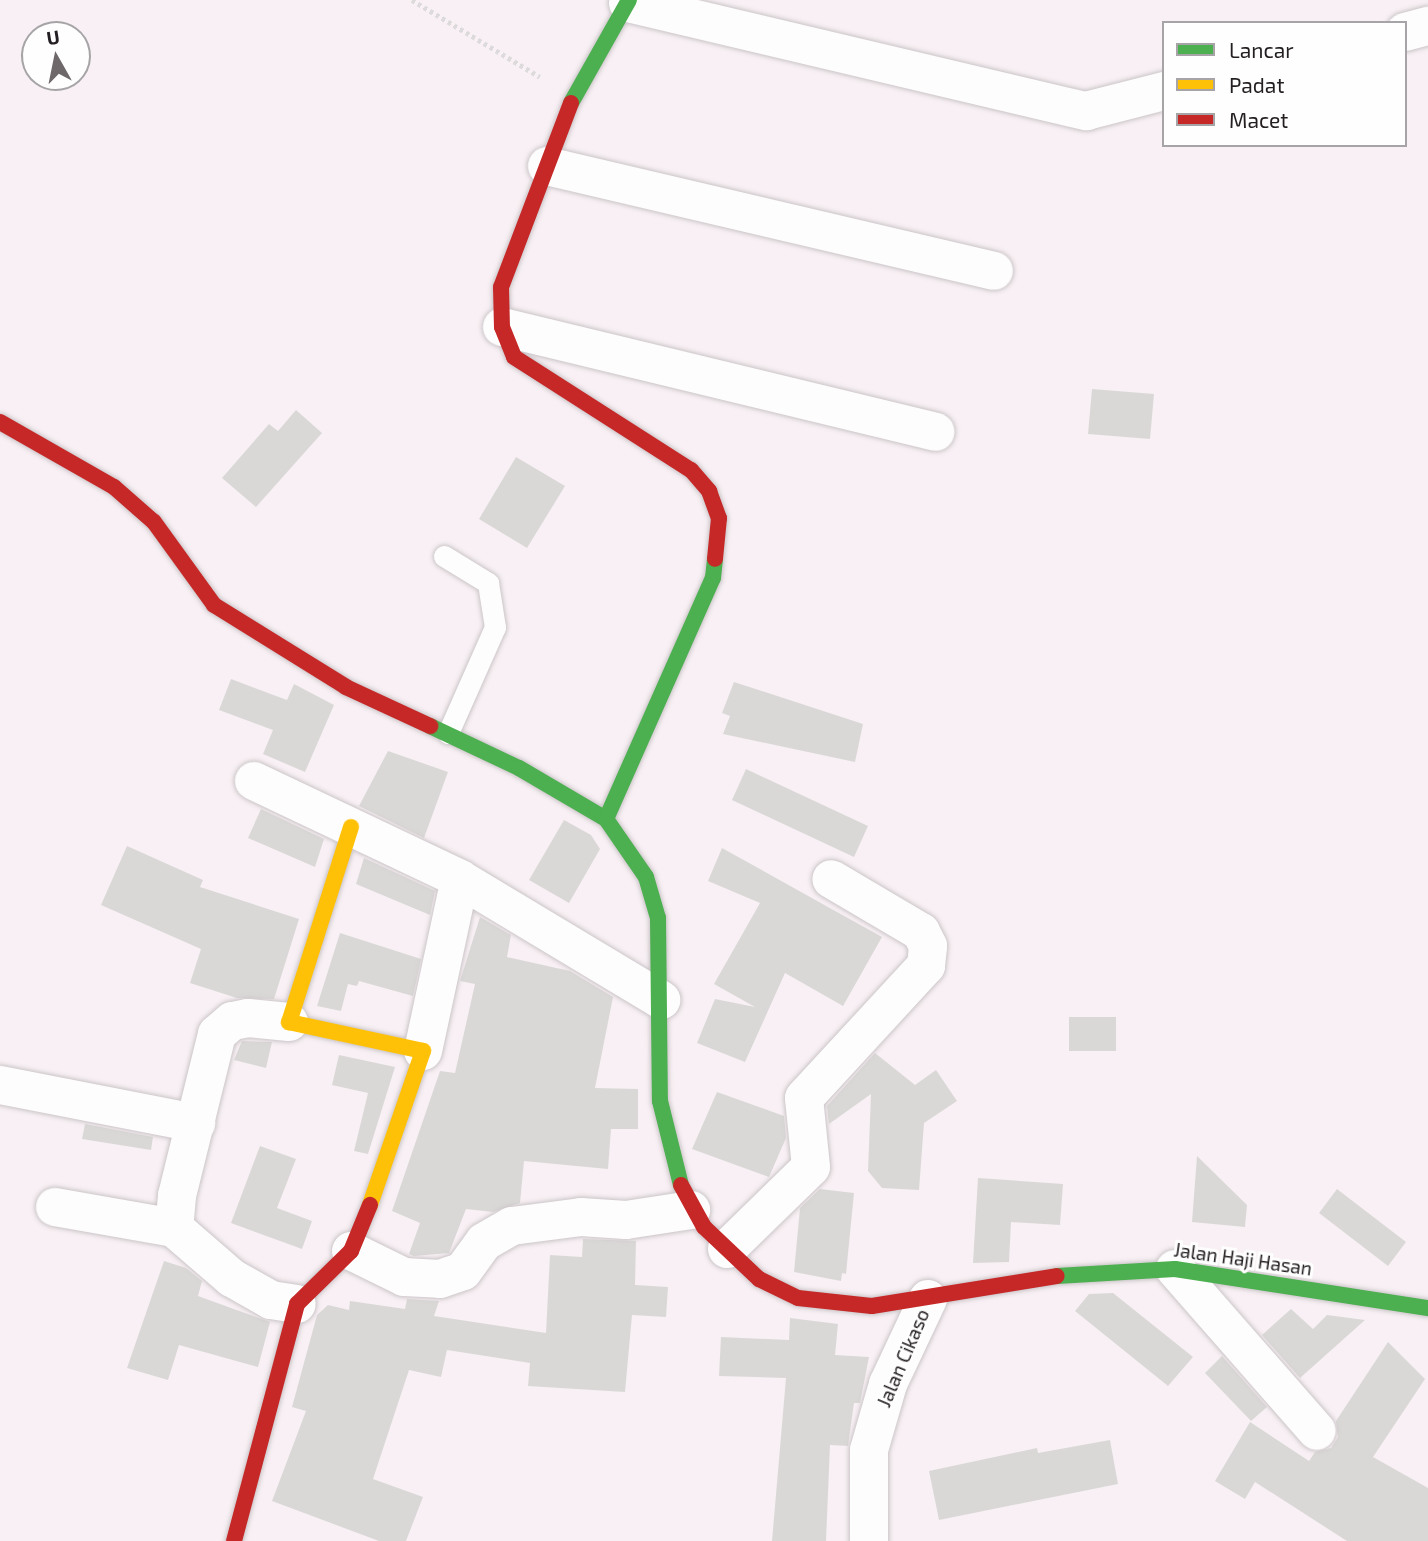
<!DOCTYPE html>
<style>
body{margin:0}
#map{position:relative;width:1428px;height:1541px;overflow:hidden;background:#f8f0f4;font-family:"Exo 2",sans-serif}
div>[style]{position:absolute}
.building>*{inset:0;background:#dad8d7}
.path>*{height:4.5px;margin-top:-2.25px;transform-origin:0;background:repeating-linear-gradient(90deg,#dddadb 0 3.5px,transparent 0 7px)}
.roads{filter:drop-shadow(0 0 2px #cbc5c8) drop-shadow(0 0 2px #cbc5c8)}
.lane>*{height:21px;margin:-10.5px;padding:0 10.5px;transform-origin:10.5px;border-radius:10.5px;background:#fefdfd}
.street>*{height:38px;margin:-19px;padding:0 19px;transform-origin:19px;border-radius:19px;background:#fefdfd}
.fast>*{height:16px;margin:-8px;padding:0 8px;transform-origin:8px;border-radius:8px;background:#4caf50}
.slow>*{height:16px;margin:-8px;padding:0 8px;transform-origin:8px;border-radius:8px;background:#ffc107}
.jam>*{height:16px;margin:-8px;padding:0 8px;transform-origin:8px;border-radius:8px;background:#c62828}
span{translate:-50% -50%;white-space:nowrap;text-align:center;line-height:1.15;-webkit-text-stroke:6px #fefefe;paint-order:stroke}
.street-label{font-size:19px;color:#231e21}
.legend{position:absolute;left:1162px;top:21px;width:245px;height:126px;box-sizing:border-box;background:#fefefe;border:2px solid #a6a4a6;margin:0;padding:9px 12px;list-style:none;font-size:21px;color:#231e21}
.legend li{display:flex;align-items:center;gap:14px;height:35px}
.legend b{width:35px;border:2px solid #a6a4a6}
.north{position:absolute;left:21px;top:21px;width:70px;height:70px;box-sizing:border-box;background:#fefefe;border:2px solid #a6a4a6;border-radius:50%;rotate:351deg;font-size:19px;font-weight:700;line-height:28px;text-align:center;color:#231e21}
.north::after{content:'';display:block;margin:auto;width:24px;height:32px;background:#6e686b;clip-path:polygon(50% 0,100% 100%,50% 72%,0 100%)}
</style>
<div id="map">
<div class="building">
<i style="clip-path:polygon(1092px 389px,1154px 394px,1150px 439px,1088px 434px)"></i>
<i style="clip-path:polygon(296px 410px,322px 433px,256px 507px,222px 478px,269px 424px,278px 431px)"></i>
<i style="clip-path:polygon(516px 457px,565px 486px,527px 548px,479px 519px)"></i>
<i style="clip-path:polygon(231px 679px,287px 700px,294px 684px,334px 705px,305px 772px,263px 754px,273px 730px,219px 710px)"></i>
<i style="clip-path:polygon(734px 682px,863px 724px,855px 762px,723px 734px,730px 716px,722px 713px)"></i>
<i style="clip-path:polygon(388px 751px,448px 772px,424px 838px,359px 806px)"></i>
<i style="clip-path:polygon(746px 769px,868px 826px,854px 857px,732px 800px)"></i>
<i style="clip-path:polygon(261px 809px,324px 839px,315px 867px,248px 838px)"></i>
<i style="clip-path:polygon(564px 820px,591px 835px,600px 849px,569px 903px,529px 880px)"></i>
<i style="clip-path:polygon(127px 846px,203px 880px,200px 887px,299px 919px,274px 999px,237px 998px,190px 983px,201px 949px,101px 905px)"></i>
<i style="clip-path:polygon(722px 848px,882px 937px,843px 1006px,785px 973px,745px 1062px,697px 1043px,715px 999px,755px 1007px,714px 984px,760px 903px,708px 881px)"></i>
<i style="clip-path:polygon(364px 858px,435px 891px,430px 915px,356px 884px)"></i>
<i style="clip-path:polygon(480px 917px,511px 935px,507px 957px,570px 971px,613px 997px,595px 1088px,638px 1089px,638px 1129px,611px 1129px,608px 1169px,524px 1161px,520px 1203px,493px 1212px,466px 1209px,449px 1253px,414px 1256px,409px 1254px,420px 1223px,392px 1211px,440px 1071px,455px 1073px,475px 984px,460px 981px)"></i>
<i style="clip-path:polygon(340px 933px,421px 959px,413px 996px,359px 981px,357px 986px,348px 984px,341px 1011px,317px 1006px)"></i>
<i style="clip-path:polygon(1069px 1017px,1116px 1017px,1116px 1051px,1069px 1051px)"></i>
<i style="clip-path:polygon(242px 1041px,272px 1042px,266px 1068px,234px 1060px)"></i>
<i style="clip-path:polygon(875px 1053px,915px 1085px,936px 1070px,957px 1101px,924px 1123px,919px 1190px,882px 1188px,868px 1171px,871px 1094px,829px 1124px,827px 1106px)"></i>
<i style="clip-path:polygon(339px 1055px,395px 1067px,368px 1154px,354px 1151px,368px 1093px,332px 1085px)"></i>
<i style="clip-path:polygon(717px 1092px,784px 1116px,786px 1138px,769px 1177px,692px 1149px)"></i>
<i style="clip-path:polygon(85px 1124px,153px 1137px,151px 1150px,82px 1139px)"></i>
<i style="clip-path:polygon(260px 1146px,296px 1159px,277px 1208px,312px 1221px,302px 1249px,231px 1223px)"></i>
<i style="clip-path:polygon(1197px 1156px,1247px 1205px,1245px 1227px,1192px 1222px)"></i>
<i style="clip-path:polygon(978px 1178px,1063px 1184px,1060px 1225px,1011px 1222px,1009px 1262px,973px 1263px)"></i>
<i style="clip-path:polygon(820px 1189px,854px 1193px,846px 1274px,842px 1273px,841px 1281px,794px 1272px,800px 1208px)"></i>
<i style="clip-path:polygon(1337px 1189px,1406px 1242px,1388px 1266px,1319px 1213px)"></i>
<i style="clip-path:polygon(583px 1239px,636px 1241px,635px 1285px,668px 1287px,666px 1317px,632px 1315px,625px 1392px,528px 1386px,530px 1363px,447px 1350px,441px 1377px,409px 1370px,373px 1479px,423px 1497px,406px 1541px,379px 1541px,272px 1501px,306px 1411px,292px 1407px,317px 1315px,328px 1305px,349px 1310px,350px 1301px,405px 1309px,407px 1299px,439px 1301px,434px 1316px,546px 1333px,550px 1255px,582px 1257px)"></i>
<i style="clip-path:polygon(164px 1261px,186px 1268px,202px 1281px,198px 1296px,270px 1322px,258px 1367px,179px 1345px,168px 1380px,127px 1368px)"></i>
<i style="clip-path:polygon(1113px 1293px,1193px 1357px,1168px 1386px,1075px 1311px,1089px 1294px)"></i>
<i style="clip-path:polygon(1291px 1309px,1313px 1329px,1327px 1315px,1365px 1320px,1300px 1378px,1262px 1335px)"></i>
<i style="clip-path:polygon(790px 1318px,838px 1324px,835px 1355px,869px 1357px,860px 1403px,854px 1403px,848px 1446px,830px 1445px,826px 1541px,772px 1541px,786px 1378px,719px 1376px,721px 1337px,789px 1340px)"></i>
<i style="clip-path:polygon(1388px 1342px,1425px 1379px,1373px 1457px,1428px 1488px,1428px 1541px,1347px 1541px,1255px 1482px,1245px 1499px,1215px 1481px,1250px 1422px,1309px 1461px,1315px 1452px,1331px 1448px,1338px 1437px,1336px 1421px)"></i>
<i style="clip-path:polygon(1222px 1356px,1267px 1407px,1251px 1421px,1205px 1373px)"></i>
<i style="clip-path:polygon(1110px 1440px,1118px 1484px,939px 1520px,929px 1471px,1037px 1448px,1038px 1453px)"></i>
</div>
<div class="path">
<i style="left:412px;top:0;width:149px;rotate:31deg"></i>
</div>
<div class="roads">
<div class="lane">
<i style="left:444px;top:556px;width:52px;rotate:31.5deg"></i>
<i style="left:488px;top:583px;width:45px;rotate:81deg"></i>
<i style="left:495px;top:627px;width:116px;rotate:113.9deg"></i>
</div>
<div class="street">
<i style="left:628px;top:3px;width:471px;rotate:13.3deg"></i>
<i style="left:1086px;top:111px;width:81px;rotate:-14.4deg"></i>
<i style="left:1405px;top:32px;width:24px;rotate:-15deg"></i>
<i style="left:547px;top:166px;width:459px;rotate:13.2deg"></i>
<i style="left:502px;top:327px;width:446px;rotate:13.6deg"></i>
<i style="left:254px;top:781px;width:228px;rotate:25.4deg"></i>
<i style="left:460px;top:879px;width:235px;rotate:31deg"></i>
<i style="left:289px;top:1022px;width:41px;rotate:-174.4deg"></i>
<i style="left:248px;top:1018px;width:16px;rotate:169deg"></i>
<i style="left:232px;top:1021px;width:20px;rotate:139deg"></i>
<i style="left:217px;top:1034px;width:167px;rotate:103.9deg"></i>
<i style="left:177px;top:1196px;width:32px;rotate:95deg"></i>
<i style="left:174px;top:1228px;width:77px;rotate:40.8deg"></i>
<i style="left:232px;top:1278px;width:45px;rotate:29.4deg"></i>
<i style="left:271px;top:1300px;width:26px;rotate:9deg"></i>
<i style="left:423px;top:1051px;width:176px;rotate:-77.9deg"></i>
<i style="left:0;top:1085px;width:200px;rotate:11deg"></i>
<i style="left:55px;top:1207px;width:121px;rotate:10deg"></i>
<i style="left:727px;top:1249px;width:117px;rotate:-44.3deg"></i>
<i style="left:811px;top:1167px;width:69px;rotate:-95.8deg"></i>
<i style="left:804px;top:1098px;width:180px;rotate:-47.3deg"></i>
<i style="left:926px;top:966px;width:20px;rotate:-84deg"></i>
<i style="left:928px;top:946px;width:16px;rotate:-117deg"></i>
<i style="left:921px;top:932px;width:104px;rotate:-149.5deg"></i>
<i style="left:351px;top:1251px;width:59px;rotate:26.1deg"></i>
<i style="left:404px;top:1277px;width:36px;rotate:3deg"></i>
<i style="left:440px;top:1279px;width:24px;rotate:-19deg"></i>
<i style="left:463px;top:1271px;width:36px;rotate:-54deg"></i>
<i style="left:484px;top:1242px;width:32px;rotate:-30deg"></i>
<i style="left:512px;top:1226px;width:70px;rotate:-7.4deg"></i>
<i style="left:581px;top:1217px;width:45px;rotate:3.8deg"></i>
<i style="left:626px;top:1220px;width:66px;rotate:-8.7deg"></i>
<i style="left:1175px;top:1269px;width:215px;rotate:48.8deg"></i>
<i style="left:869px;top:1541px;width:91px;rotate:-90deg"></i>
<i style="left:869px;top:1450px;width:69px;rotate:-73.9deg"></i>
<i style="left:888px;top:1384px;width:94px;rotate:-64.8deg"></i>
</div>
<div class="fast">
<i style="left:571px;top:103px;width:118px;rotate:-60.6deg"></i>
<i style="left:430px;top:726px;width:98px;rotate:25.3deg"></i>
<i style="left:519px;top:768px;width:101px;rotate:30.4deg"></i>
<i style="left:606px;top:819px;width:70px;rotate:55.4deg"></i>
<i style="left:646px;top:877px;width:43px;rotate:73.7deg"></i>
<i style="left:658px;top:918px;width:183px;rotate:89.4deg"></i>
<i style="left:660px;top:1101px;width:87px;rotate:76deg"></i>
<i style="left:606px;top:819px;width:264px;rotate:-66.1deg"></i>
<i style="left:713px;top:578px;width:19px;rotate:-84deg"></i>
<i style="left:1057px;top:1276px;width:118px;rotate:-3.4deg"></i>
<i style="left:1175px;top:1269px;width:256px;rotate:8.8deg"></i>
</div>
<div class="slow">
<i style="left:351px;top:827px;width:205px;rotate:107.6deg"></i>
<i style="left:289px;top:1022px;width:137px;rotate:12.2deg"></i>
<i style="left:423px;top:1051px;width:163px;rotate:109deg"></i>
</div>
<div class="jam">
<i style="left:571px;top:103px;width:197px;rotate:110.8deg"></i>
<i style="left:501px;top:287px;width:40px;rotate:88.6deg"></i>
<i style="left:502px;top:327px;width:32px;rotate:68deg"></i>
<i style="left:514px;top:357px;width:210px;rotate:32.6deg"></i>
<i style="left:691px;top:470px;width:28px;rotate:49deg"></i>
<i style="left:709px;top:491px;width:29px;rotate:70deg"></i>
<i style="left:719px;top:518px;width:41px;rotate:95.6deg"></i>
<i style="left:0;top:422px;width:131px;rotate:29.7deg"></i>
<i style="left:114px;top:487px;width:53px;rotate:41.2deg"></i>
<i style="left:154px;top:522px;width:102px;rotate:54.1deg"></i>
<i style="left:214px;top:605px;width:155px;rotate:31.8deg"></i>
<i style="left:346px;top:687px;width:93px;rotate:24.9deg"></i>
<i style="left:681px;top:1185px;width:48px;rotate:61.3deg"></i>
<i style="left:704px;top:1227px;width:76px;rotate:43.4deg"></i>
<i style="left:759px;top:1279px;width:43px;rotate:26deg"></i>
<i style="left:798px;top:1298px;width:74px;rotate:6.2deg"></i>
<i style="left:872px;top:1306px;width:187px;rotate:-9.2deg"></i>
<i style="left:234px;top:1541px;width:245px;rotate:-75.1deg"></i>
<i style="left:297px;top:1304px;width:76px;rotate:-44.5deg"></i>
<i style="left:351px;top:1251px;width:50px;rotate:-67.6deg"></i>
</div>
</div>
<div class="street-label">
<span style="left:1243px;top:1259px;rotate:8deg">Jalan Haji Hasan</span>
<span style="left:903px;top:1358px;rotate:-67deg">Jalan Cikaso</span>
</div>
<ul class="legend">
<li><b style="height:9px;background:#4caf50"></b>Lancar</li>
<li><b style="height:9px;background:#ffc107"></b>Padat</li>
<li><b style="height:9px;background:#c62828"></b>Macet</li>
</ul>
<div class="north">U</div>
</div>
